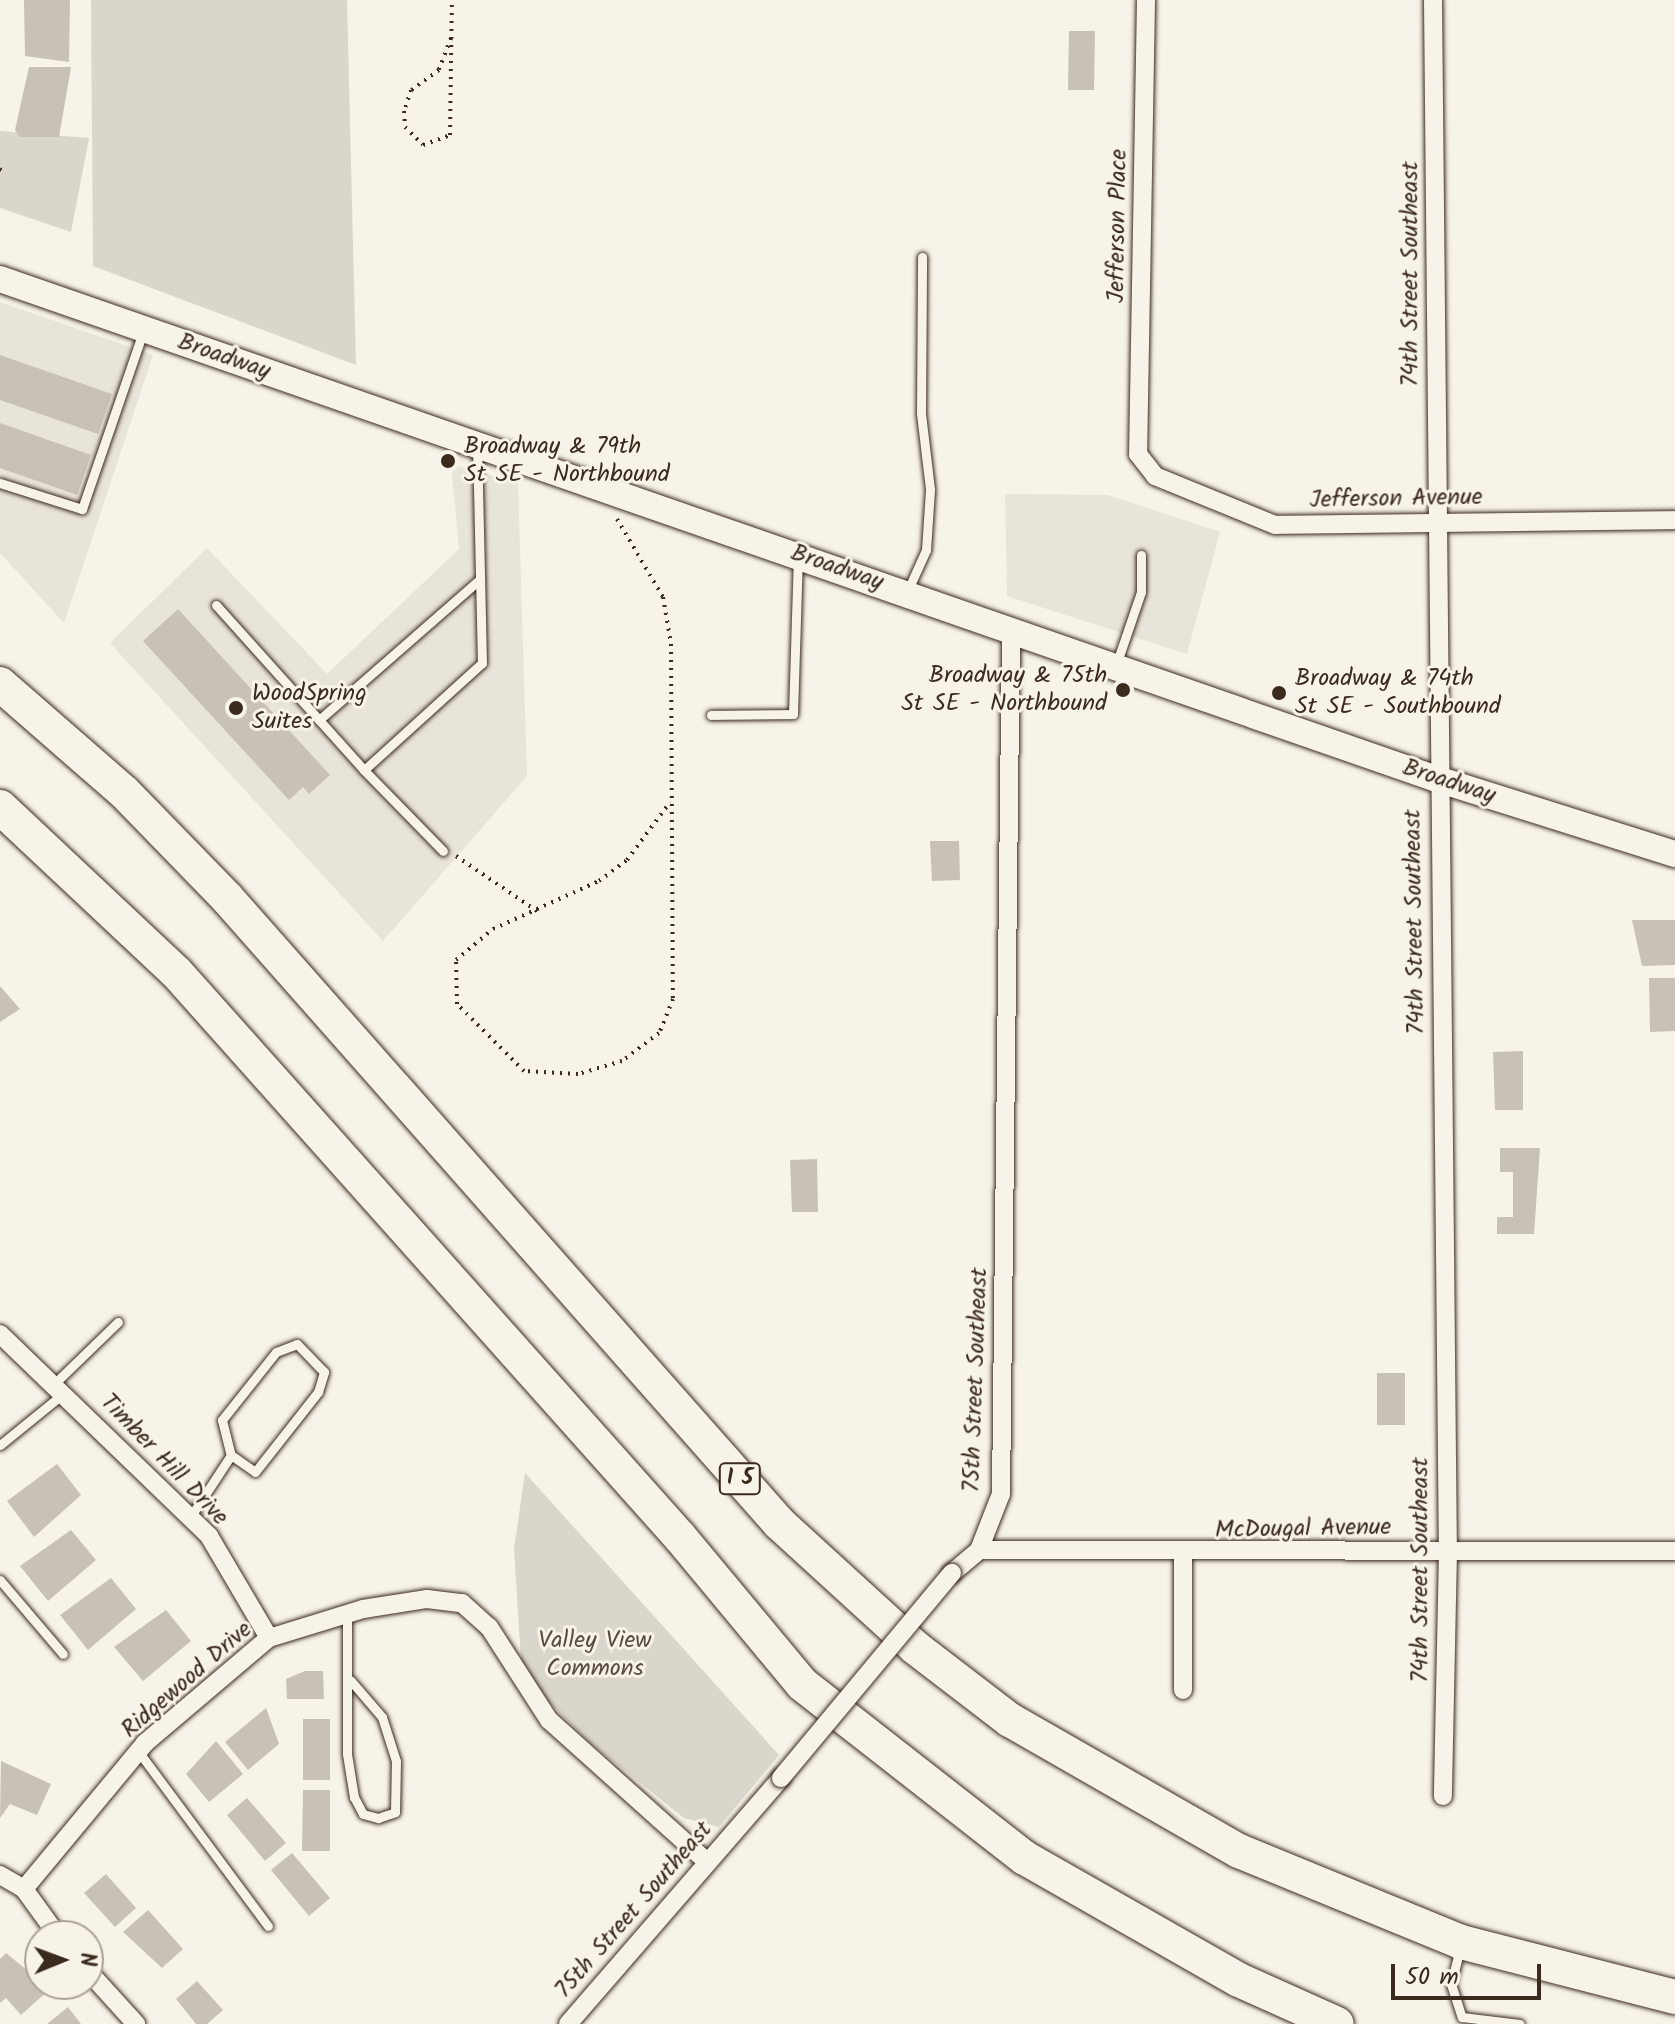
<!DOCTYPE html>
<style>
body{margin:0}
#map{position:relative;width:1675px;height:2024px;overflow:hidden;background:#f7f3e8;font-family:Kalam,sans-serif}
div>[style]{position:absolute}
.built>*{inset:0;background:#e9e4d9}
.green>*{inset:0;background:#dbd6cb}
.building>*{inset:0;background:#c8c1b6}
.path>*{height:4px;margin-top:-2px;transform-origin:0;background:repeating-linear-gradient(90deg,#3b2a1e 0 2px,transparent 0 8px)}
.roads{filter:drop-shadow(0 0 2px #3b2a1e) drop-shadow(0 0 2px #3b2a1e)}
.lane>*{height:9px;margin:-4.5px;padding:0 4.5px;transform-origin:4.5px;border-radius:4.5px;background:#f7f3e8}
.street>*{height:18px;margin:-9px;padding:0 9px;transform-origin:9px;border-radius:9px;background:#f7f3e8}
.secondary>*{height:26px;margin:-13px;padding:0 13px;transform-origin:13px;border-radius:13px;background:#f7f3e8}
.highway>*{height:34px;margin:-17px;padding:0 17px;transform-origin:17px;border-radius:17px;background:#f7f3e8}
.bridges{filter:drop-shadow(0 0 2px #3b2a1e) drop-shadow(0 0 2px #3b2a1e)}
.street-bridge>*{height:18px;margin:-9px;padding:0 9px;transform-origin:9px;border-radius:9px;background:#f7f3e8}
.dots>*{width:22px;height:22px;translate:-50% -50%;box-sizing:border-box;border:4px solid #f7f3e8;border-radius:50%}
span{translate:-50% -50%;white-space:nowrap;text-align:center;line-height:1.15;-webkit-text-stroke:6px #f7f3e8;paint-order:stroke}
.shield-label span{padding:2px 6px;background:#f7f3e8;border:2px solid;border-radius:6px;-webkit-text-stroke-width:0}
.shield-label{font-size:22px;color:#3b2a1e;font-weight:700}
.street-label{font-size:24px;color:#3b2a1e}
.poi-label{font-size:24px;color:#3b2a1e}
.left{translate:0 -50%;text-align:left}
.right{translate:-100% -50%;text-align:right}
.park-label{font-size:24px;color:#5b4c41}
.north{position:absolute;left:24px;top:1920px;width:80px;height:80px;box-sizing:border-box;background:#f7f3e8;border:2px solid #aca397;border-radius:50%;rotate:89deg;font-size:22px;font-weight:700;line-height:32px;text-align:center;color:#3b2a1e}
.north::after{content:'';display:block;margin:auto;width:28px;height:36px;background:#3b2a1e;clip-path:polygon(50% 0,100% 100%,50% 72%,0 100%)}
.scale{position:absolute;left:1391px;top:1964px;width:150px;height:36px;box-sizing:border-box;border:4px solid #3b2a1e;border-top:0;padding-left:10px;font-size:24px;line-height:28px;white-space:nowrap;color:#3b2a1e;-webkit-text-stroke:6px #f7f3e8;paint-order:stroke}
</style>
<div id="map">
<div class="built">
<i style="clip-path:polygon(0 302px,153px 355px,64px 623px,0 553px)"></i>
<i style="clip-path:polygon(451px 464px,518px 483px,527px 776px,383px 941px,110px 643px,207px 548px,327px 674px,459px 549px)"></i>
<i style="clip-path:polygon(1005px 494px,1108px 495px,1220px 532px,1187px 654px,1007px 596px)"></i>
</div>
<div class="green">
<i style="clip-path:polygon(91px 0,347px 0,356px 365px,93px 266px)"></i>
<i style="clip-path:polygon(0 131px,89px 138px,71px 232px,0 208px)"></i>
<i style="clip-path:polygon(525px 1473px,779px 1755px,719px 1827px,684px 1818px,588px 1741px,546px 1699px,521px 1659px,514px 1549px)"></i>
</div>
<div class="building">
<i style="clip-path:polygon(24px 0,70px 0,69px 62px,25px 56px)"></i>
<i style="clip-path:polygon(1069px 31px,1095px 31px,1094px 90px,1068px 90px)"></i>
<i style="clip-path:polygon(29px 67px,71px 67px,59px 137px,20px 137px,15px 130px)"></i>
<i style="clip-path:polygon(0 355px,112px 394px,98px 434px,0 400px)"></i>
<i style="clip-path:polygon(0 423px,91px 455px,77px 495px,0 468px)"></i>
<i style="clip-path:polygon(178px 609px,330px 775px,309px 794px,303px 787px,289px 800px,143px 641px)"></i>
<i style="clip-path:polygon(930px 841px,959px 841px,960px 880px,932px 881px)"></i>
<i style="clip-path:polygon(1632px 920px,1675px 920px,1675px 965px,1642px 966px)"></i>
<i style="clip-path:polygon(1649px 978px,1675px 978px,1675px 1031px,1650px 1032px)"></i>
<i style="clip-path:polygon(0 986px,20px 1009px,0 1022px)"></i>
<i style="clip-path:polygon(1523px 1051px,1523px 1110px,1495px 1110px,1493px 1052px)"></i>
<i style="clip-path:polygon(1500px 1148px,1540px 1148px,1534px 1234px,1497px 1234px,1497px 1217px,1513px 1217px,1513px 1172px,1500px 1172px)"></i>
<i style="clip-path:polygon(817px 1159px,818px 1212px,792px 1212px,790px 1160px)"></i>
<i style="clip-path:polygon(1377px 1373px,1405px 1373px,1405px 1425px,1377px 1425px)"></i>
<i style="clip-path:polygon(57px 1464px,81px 1495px,34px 1537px,7px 1501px)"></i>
<i style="clip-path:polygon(71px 1530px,96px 1560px,48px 1601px,20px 1566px)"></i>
<i style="clip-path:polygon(111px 1578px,136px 1609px,88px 1650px,60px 1615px)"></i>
<i style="clip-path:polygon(166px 1610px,191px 1641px,143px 1681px,114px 1647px)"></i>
<i style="clip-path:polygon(305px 1671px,323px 1671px,324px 1699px,287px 1699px,286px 1679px)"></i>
<i style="clip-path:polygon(266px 1708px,279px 1744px,248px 1770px,225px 1742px)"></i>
<i style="clip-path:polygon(303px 1719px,330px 1719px,330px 1780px,303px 1780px)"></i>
<i style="clip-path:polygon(216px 1741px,243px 1774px,209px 1802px,186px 1774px)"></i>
<i style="clip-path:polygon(1px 1761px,51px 1784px,37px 1815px,10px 1804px,0 1818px)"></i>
<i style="clip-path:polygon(303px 1790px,330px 1790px,330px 1851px,302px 1851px)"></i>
<i style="clip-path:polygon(247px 1798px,286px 1843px,265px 1861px,227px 1815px)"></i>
<i style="clip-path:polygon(292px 1853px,330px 1898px,309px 1916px,271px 1870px)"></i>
<i style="clip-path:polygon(106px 1874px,136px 1908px,115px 1927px,84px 1893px)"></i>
<i style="clip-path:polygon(148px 1910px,183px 1949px,162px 1968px,123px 1932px)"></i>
<i style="clip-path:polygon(6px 1953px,50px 1989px,21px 2015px,6px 1998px,0 2003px,0 1959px)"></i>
<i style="clip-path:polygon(197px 1981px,223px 2010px,207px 2024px,196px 2024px,176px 1999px)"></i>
<i style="clip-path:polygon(68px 2007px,81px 2024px,47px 2024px)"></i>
</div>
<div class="path">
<i style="left:451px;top:38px;width:34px;rotate:111deg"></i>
<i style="left:439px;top:70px;width:34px;rotate:144deg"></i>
<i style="left:411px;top:90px;width:22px;rotate:108deg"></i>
<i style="left:404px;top:111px;width:16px;rotate:86deg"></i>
<i style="left:405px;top:127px;width:25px;rotate:45deg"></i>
<i style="left:423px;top:145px;width:29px;rotate:-20deg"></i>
<i style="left:450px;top:135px;width:135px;rotate:-89.2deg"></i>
<i style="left:0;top:169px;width:2px;rotate:27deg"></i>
<i style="left:617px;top:519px;width:91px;rotate:59.5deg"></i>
<i style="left:663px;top:597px;width:48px;rotate:80.3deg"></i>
<i style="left:671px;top:644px;width:355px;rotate:89.7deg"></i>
<i style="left:673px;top:999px;width:37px;rotate:112deg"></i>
<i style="left:659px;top:1033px;width:46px;rotate:142.9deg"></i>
<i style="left:622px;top:1061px;width:46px;rotate:163.5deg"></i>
<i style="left:578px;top:1074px;width:54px;rotate:-176.8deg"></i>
<i style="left:524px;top:1071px;width:95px;rotate:-135deg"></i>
<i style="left:457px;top:1004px;width:44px;rotate:-91.3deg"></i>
<i style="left:456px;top:960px;width:48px;rotate:-40deg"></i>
<i style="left:493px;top:929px;width:116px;rotate:-24.4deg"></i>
<i style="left:599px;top:881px;width:35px;rotate:-37deg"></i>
<i style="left:627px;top:860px;width:72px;rotate:-53.4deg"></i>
<i style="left:456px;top:856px;width:102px;rotate:34.2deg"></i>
</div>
<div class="roads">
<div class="lane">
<i style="left:0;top:483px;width:86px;rotate:17.6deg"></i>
<i style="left:82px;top:509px;width:187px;rotate:-71deg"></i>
<i style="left:907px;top:592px;width:46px;rotate:-65.7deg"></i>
<i style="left:926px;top:550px;width:61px;rotate:-86.2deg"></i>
<i style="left:930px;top:489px;width:77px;rotate:-96.8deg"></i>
<i style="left:921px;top:413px;width:156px;rotate:-89.6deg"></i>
<i style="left:216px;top:605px;width:222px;rotate:48.1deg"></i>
<i style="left:364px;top:770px;width:159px;rotate:-42.2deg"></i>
<i style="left:482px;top:663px;width:216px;rotate:-91.3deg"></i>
<i style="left:1116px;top:665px;width:77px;rotate:-71.1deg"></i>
<i style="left:1141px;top:592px;width:37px;rotate:-90deg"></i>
<i style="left:711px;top:715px;width:82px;rotate:-0.7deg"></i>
<i style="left:793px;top:714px;width:156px;rotate:-88.2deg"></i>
<i style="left:319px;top:720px;width:214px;rotate:-41.2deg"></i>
<i style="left:364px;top:770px;width:113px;rotate:45.7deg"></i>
<i style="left:54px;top:1384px;width:89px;rotate:-44.1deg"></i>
<i style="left:0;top:1445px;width:82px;rotate:-39.1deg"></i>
<i style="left:191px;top:1516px;width:73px;rotate:-56.7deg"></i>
<i style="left:231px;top:1455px;width:29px;rotate:35deg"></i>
<i style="left:255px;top:1472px;width:102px;rotate:-51.8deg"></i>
<i style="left:318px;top:1392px;width:21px;rotate:-73deg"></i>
<i style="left:324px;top:1372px;width:39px;rotate:-134deg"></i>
<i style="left:297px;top:1344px;width:22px;rotate:159deg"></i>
<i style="left:276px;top:1352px;width:87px;rotate:128.5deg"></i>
<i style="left:222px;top:1420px;width:36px;rotate:76deg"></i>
<i style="left:0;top:1580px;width:97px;rotate:49.6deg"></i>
<i style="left:347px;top:1614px;width:140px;rotate:90deg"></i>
<i style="left:347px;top:1754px;width:44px;rotate:80.8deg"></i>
<i style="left:354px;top:1797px;width:19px;rotate:62deg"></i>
<i style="left:363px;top:1814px;width:16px;rotate:15deg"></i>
<i style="left:378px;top:1818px;width:18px;rotate:-19deg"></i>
<i style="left:395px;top:1812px;width:51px;rotate:-88.9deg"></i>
<i style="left:396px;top:1761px;width:46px;rotate:-107.7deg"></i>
<i style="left:382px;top:1717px;width:48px;rotate:-130.7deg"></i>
<i style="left:138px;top:1751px;width:218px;rotate:53.4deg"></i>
<i style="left:1460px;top:1948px;width:37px;rotate:104deg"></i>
<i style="left:1451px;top:1984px;width:35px;rotate:72deg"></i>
<i style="left:1462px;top:2017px;width:58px;rotate:6.9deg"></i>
</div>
<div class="street">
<i style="left:1146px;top:0;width:454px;rotate:91deg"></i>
<i style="left:1138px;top:454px;width:28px;rotate:52deg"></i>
<i style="left:1155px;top:476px;width:130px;rotate:22.2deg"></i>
<i style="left:1275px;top:525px;width:400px;rotate:-0.7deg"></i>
<i style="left:1433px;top:0;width:1551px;rotate:89.45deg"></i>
<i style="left:1448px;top:1551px;width:245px;rotate:91.2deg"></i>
<i style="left:0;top:1334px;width:291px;rotate:44deg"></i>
<i style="left:209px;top:1536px;width:118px;rotate:59.5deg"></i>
<i style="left:979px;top:1550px;width:696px;rotate:0.08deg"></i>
<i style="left:1183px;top:1554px;width:136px;rotate:90deg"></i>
<i style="left:952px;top:1573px;width:35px;rotate:-40deg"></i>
<i style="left:979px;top:1550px;width:60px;rotate:-68.6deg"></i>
<i style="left:1001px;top:1494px;width:866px;rotate:-89.34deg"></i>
<i style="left:0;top:1875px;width:28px;rotate:30deg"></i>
<i style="left:24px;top:1889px;width:58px;rotate:54.1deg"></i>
<i style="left:24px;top:1889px;width:190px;rotate:-50.3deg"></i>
<i style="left:145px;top:1743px;width:162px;rotate:-40.3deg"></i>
<i style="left:269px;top:1638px;width:98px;rotate:-17.1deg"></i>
<i style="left:363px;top:1609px;width:65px;rotate:-8.9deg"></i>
<i style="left:427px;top:1599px;width:35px;rotate:7deg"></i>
<i style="left:462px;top:1603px;width:36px;rotate:42deg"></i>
<i style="left:489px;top:1627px;width:111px;rotate:57.2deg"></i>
<i style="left:549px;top:1720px;width:212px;rotate:41.9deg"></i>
<i style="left:88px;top:1971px;width:72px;rotate:47.8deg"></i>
<i style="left:568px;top:2024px;width:325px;rotate:-49.1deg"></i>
</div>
<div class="secondary">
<i style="left:0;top:279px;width:1522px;rotate:19.19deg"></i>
<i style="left:1437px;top:779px;width:250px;rotate:17.5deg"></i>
</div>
<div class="highway">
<i style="left:0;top:684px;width:164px;rotate:41.1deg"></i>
<i style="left:124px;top:792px;width:148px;rotate:45.8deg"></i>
<i style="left:227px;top:898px;width:834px;rotate:48.55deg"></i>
<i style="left:779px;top:1523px;width:185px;rotate:42.4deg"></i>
<i style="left:916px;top:1648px;width:118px;rotate:37.5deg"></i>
<i style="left:1010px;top:1720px;width:264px;rotate:29.8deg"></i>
<i style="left:1239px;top:1851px;width:240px;rotate:22.3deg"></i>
<i style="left:1461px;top:1942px;width:221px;rotate:14.4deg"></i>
<i style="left:0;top:807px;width:241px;rotate:43.2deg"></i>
<i style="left:176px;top:972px;width:757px;rotate:48.27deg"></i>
<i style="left:680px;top:1537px;width:191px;rotate:50.3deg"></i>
<i style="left:802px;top:1684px;width:283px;rotate:38deg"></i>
<i style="left:1025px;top:1858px;width:246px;rotate:29.7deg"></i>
<i style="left:1239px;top:1980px;width:107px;rotate:24.2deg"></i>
</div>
</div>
<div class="bridges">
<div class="street-bridge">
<i style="left:781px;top:1778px;width:267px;rotate:-50.2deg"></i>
</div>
</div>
<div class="dots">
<i style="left:448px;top:461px;background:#3b2a1e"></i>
<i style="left:1123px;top:690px;background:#3b2a1e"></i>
<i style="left:1279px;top:693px;background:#3b2a1e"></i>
<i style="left:236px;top:708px;background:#3b2a1e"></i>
</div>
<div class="shield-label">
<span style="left:740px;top:1479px">I 5</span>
</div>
<div class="street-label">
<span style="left:1118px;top:226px;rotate:-89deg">Jefferson Place</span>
<span style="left:1411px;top:274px;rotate:-90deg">74th Street Southeast</span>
<span style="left:224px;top:357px;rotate:19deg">Broadway</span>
<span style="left:1396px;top:499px;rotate:-1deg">Jefferson Avenue</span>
<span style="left:837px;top:568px;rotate:19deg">Broadway</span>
<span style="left:1449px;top:782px;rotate:18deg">Broadway</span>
<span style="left:1415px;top:922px;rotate:-91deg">74th Street Southeast</span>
<span style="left:976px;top:1380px;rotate:-88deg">75th Street Southeast</span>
<span style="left:164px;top:1460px;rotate:46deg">Timber Hill Drive</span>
<span style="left:1303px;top:1529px;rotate:-1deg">McDougal Avenue</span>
<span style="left:1421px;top:1570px;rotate:-90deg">74th Street Southeast</span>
<span style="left:187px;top:1680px;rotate:-41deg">Ridgewood Drive</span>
<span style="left:634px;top:1910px;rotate:-49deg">75th Street Southeast</span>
</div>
<div class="poi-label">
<span class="left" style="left:464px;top:461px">Broadway &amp; 79th<br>St SE - Northbound</span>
<span class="right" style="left:1107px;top:690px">Broadway &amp; 75th<br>St SE - Northbound</span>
<span class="left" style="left:1295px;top:693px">Broadway &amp; 74th<br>St SE - Southbound</span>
<span class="left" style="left:252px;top:708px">WoodSpring<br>Suites</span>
</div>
<div class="park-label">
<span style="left:595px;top:1655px">Valley View<br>Commons</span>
</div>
<div class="north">N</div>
<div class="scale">50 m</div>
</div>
